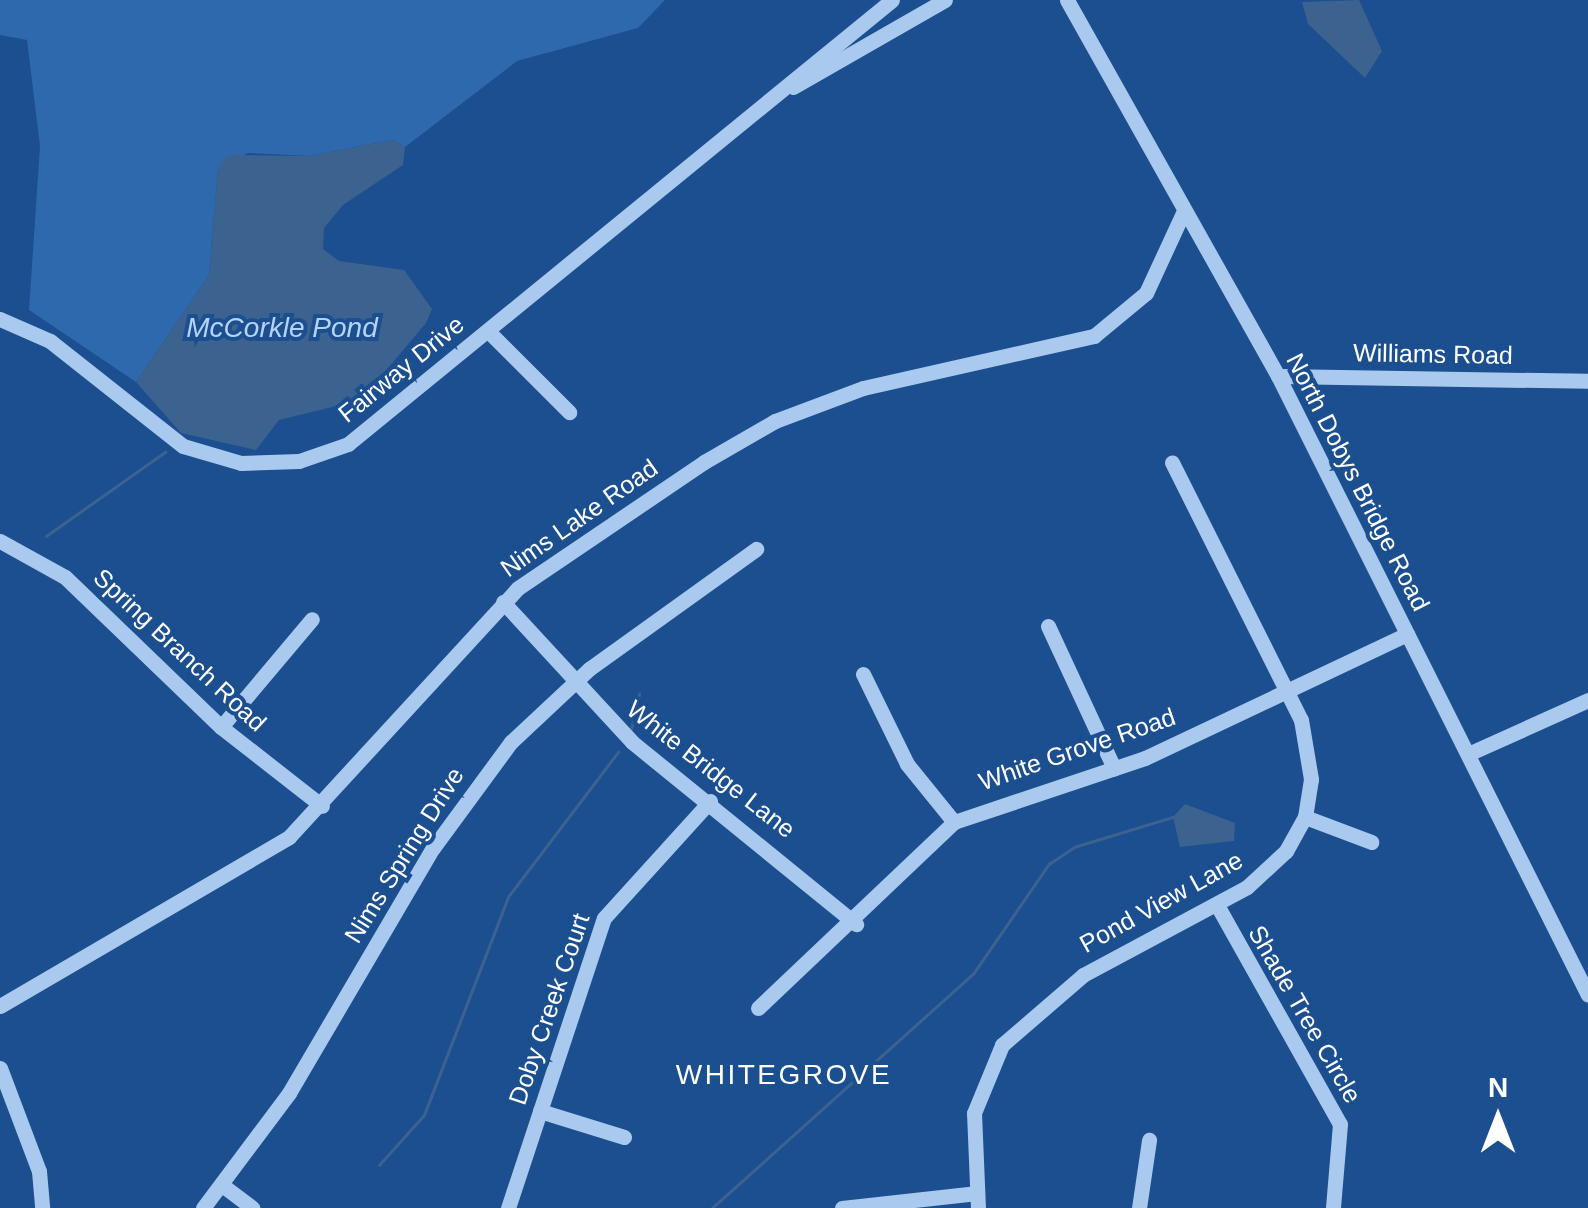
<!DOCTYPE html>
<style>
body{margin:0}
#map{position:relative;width:1588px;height:1208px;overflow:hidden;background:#1b4f8f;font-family:Helvetica,sans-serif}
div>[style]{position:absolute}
.green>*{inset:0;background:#2e69ad}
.water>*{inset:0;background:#3c6290}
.stream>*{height:2.5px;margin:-1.25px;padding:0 1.25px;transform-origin:1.25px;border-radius:1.25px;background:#3c6290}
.minor>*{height:15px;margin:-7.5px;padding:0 7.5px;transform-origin:7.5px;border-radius:7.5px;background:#a9c9ee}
span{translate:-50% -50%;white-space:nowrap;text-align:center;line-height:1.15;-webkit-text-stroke:8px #1b4f8f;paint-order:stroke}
.street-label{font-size:25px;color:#fff}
.water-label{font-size:28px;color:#b5d3f5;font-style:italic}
.neighbourhood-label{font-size:28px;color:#fff;letter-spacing:2.5px}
.north{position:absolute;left:1448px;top:1068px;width:100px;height:100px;-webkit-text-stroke:8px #1b4f8f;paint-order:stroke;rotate:0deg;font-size:28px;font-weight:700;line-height:40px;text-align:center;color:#fff}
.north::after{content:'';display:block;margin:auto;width:35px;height:45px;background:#fff;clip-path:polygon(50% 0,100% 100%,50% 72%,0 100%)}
</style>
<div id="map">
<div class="green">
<i style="clip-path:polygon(0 0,665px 0,638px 28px,517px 61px,405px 147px,392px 140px,310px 156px,248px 153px,218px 169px,209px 276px,136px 382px,29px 310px,40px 146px,27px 40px,0 35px)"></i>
</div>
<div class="water">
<i style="clip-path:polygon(1359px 0,1382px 51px,1365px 78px,1308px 24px,1302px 2px)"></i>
<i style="clip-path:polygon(392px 140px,405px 147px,403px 165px,343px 205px,324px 228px,323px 249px,339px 261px,404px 270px,432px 309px,426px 323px,361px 400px,279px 420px,256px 450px,181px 433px,136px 382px,209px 276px,218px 168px,228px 155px,310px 156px)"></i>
<i style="clip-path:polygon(1185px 804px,1235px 823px,1234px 841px,1180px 847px,1173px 817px)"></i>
</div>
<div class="stream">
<i style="left:46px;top:536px;width:146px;rotate:-35.2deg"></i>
<i style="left:631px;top:729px;width:36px;rotate:-77deg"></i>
<i style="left:379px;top:1165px;width:67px;rotate:-48deg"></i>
<i style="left:424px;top:1115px;width:234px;rotate:-68.9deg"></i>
<i style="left:508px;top:897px;width:182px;rotate:-52.8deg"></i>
<i style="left:712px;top:1208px;width:351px;rotate:-41.9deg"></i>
<i style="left:973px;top:974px;width:134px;rotate:-55.4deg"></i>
<i style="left:1049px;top:864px;width:30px;rotate:-34deg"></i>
<i style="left:1074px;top:847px;width:103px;rotate:-16.9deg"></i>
</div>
<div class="minor">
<i style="left:1067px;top:0;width:431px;rotate:60.7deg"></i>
<i style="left:1278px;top:376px;width:692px;rotate:63.4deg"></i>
<i style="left:793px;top:87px;width:175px;rotate:-29.8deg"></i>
<i style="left:0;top:319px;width:55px;rotate:23.7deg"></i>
<i style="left:50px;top:341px;width:169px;rotate:38.3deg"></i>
<i style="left:183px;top:446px;width:60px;rotate:16.3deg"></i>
<i style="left:241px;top:463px;width:58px;rotate:-2deg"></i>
<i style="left:299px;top:461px;width:52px;rotate:-19.1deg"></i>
<i style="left:348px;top:444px;width:702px;rotate:-39.22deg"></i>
<i style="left:488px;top:331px;width:115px;rotate:45deg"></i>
<i style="left:1278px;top:376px;width:310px;rotate:0.9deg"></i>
<i style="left:0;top:541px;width:74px;rotate:29deg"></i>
<i style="left:65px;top:577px;width:216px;rotate:43.9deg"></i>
<i style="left:221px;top:727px;width:128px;rotate:38deg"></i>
<i style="left:503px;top:602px;width:190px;rotate:47.3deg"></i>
<i style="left:632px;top:742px;width:289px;rotate:39.1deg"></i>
<i style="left:1048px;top:626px;width:157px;rotate:65.1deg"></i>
<i style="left:863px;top:674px;width:100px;rotate:63.9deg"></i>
<i style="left:907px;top:764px;width:75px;rotate:51deg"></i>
<i style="left:221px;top:727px;width:141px;rotate:-49.9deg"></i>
<i style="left:1468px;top:754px;width:132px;rotate:-24.2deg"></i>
<i style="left:1305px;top:817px;width:71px;rotate:20.7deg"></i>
<i style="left:1217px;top:905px;width:251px;rotate:60.7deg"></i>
<i style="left:1340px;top:1124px;width:84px;rotate:94.8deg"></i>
<i style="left:0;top:1006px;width:335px;rotate:-30.3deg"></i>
<i style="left:289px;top:837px;width:338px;rotate:-47.4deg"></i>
<i style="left:518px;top:588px;width:225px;rotate:-34.1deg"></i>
<i style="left:704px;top:462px;width:82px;rotate:-30deg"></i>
<i style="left:775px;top:421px;width:94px;rotate:-20.6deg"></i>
<i style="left:863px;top:388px;width:237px;rotate:-12.7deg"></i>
<i style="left:1094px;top:336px;width:67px;rotate:-39.6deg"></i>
<i style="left:1146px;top:293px;width:88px;rotate:-65.2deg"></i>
<i style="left:758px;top:1008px;width:270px;rotate:-43.5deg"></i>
<i style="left:954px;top:822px;width:201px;rotate:-18.5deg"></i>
<i style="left:1145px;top:758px;width:290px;rotate:-25.3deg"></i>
<i style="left:0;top:1068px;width:110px;rotate:69.3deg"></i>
<i style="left:39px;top:1171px;width:37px;rotate:85deg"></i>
<i style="left:540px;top:1111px;width:88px;rotate:17.2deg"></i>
<i style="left:222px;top:1185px;width:38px;rotate:37deg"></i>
<i style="left:203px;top:1208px;width:144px;rotate:-53.2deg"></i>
<i style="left:289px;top:1093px;width:284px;rotate:-59.6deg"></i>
<i style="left:433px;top:848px;width:132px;rotate:-53.7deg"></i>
<i style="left:511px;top:742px;width:107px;rotate:-43.1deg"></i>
<i style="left:589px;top:669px;width:206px;rotate:-35.7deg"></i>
<i style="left:508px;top:1208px;width:305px;rotate:-71.7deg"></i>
<i style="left:604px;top:918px;width:158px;rotate:-47.8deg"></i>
<i style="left:842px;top:1208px;width:136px;rotate:-6.3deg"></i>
<i style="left:978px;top:1208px;width:95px;rotate:-92.4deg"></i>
<i style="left:974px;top:1113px;width:74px;rotate:-67.6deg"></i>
<i style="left:1002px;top:1045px;width:107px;rotate:-40.8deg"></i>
<i style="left:1083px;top:975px;width:186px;rotate:-28.2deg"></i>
<i style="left:1247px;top:887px;width:53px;rotate:-42.7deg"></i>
<i style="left:1286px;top:851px;width:39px;rotate:-61deg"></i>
<i style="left:1305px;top:817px;width:38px;rotate:-81deg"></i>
<i style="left:1311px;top:779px;width:60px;rotate:-99.6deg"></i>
<i style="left:1301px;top:720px;width:288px;rotate:-116.6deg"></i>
<i style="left:1139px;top:1208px;width:69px;rotate:-81.6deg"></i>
</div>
<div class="street-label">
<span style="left:1433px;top:354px;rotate:1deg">Williams Road</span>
<span style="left:401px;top:369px;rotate:-39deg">Fairway Drive</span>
<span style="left:1358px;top:482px;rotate:63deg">North Dobys Bridge Road</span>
<span style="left:579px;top:518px;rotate:-35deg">Nims Lake Road</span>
<span style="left:180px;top:650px;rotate:43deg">Spring Branch Road</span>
<span style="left:1077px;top:749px;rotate:-19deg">White Grove Road</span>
<span style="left:711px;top:769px;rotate:38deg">White Bridge Lane</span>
<span style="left:404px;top:855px;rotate:-58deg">Nims Spring Drive</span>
<span style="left:1161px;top:902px;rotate:-29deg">Pond View Lane</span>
<span style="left:549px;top:1009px;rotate:-71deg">Doby Creek Court</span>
<span style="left:1305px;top:1014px;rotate:60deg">Shade Tree Circle</span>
</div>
<div class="water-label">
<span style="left:282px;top:328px">McCorkle Pond</span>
</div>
<div class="neighbourhood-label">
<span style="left:784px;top:1075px">WHITEGROVE</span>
</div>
<div class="north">N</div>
</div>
